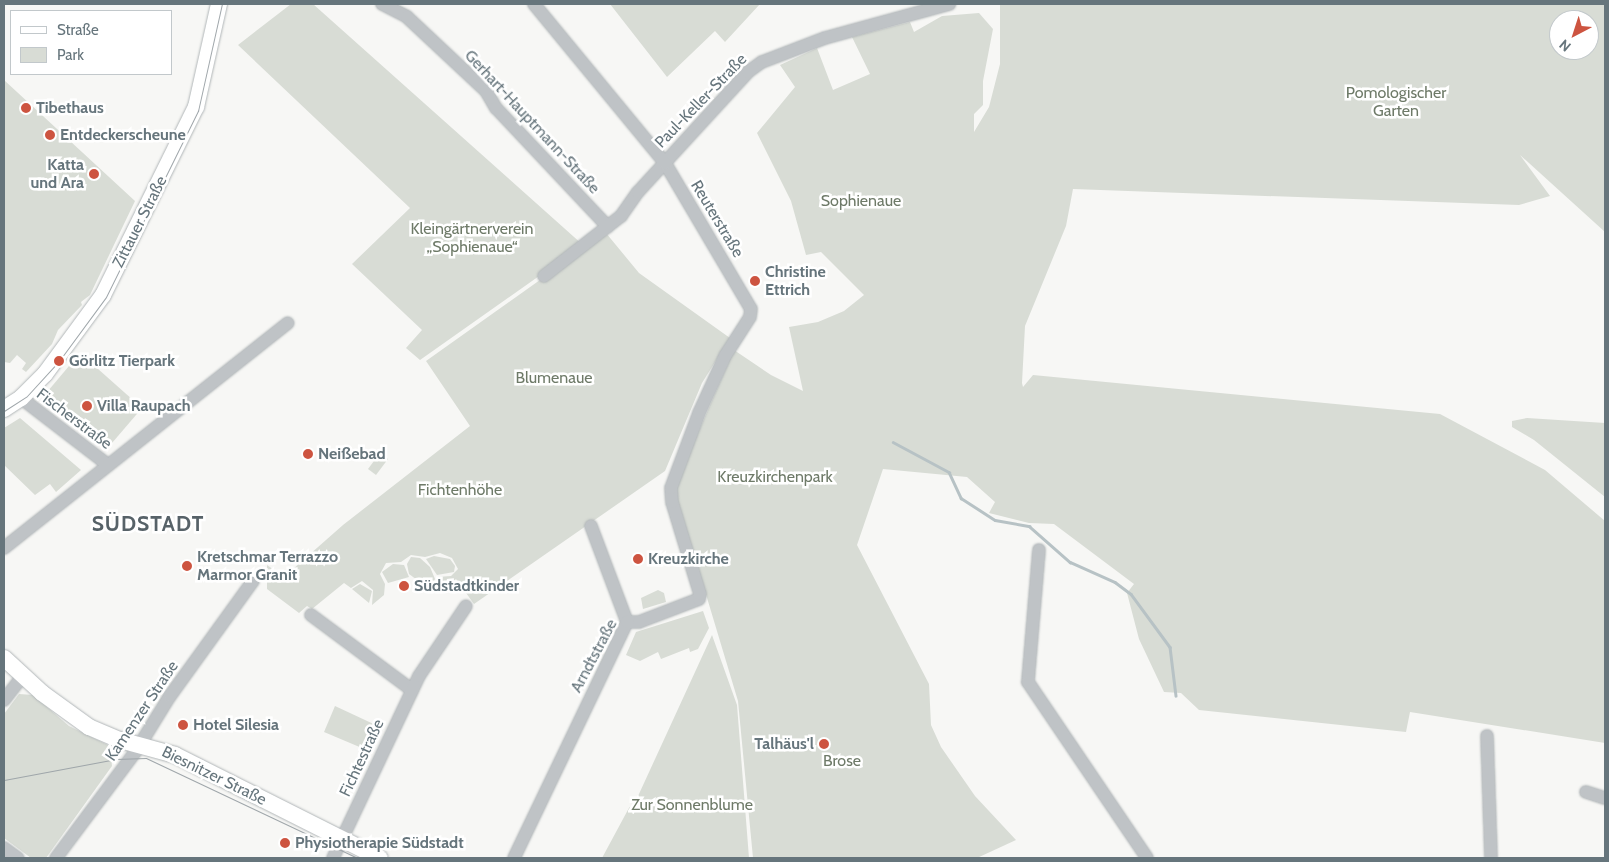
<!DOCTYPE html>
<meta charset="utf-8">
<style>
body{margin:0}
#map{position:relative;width:1609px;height:862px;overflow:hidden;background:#f7f7f5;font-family:Cabin,sans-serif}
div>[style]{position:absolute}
.green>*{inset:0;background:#d8dcd5}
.stream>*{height:2.5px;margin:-1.25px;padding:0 1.25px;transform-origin:1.25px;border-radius:1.25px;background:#b7c2c5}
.roads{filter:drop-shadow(0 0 1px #b1b6b8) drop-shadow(0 0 1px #b1b6b8)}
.minor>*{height:12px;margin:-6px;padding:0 6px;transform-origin:6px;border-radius:6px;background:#bfc3c6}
.major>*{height:16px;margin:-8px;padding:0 8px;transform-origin:8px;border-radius:8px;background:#fff}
.tram>*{height:1px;margin:-0.5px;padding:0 0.5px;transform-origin:0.5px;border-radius:0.5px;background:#9fa6aa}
.dots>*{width:14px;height:14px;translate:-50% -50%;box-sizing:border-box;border:2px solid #fff;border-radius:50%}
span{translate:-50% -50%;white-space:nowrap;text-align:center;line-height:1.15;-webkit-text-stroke:5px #fff;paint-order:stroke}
.park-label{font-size:16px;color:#6e7a68}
.street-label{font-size:16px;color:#66757c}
.poi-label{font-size:16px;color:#66757c;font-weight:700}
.left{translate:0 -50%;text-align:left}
.right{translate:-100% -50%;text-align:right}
.district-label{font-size:21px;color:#576268;font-weight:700;letter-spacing:1px}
.frame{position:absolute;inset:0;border:5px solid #66757c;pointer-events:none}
.legend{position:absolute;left:10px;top:10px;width:162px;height:65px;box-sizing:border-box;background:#fff;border:1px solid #c2c8cb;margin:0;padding:6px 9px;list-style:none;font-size:15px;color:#66757c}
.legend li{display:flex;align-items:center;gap:10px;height:25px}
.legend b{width:25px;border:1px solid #c2c8cb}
.north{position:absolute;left:1549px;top:10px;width:50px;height:50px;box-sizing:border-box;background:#fff;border:1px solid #c2c8cb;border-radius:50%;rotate:220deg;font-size:14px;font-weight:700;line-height:20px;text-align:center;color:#66757c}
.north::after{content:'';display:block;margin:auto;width:18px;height:22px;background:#cd5440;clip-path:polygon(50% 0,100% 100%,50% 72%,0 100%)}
</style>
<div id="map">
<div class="green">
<i style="clip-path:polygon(291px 4px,313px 4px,583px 245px,420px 360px,406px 348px,422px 330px,352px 264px,410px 208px,238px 45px)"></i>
<i style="clip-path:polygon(610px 4px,760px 4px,725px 42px,715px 31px,667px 77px)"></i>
<i style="clip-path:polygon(evenodd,1000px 4px,1605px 4px,1605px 232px,1520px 155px,1550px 196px,1519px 205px,1073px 189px,1066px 226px,1025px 326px,1022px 383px,1023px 387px,1033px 375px,1440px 414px,1545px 470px,1605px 521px,1605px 743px,1410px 712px,1406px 732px,1199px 710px,1181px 693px,1164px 692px,1139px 639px,1127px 593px,1134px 584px,1054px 524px,1029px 523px,989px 513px,995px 502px,967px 477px,883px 469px,857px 545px,929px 684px,931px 725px,941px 747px,975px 796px,1016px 840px,977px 858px,753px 858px,738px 701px,674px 488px,734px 350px,771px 375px,803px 391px,789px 327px,818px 322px,844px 311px,864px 295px,821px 252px,806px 255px,791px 201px,757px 133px,795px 87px,780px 65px,817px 48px,833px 90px,870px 74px,852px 37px,910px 22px,914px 32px,942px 16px,979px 13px,993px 29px,983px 81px,983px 105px,974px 114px,974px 132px,989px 107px,1000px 64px,1000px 4px,1559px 20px,1589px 20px,1589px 50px,1559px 50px,1559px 20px)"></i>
<i style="clip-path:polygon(4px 80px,135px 201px,90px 295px,81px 302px,82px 305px,58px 330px,52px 344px,26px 372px,22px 369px,26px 363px,17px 355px,10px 363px,4px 362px)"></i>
<i style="clip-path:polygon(606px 233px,639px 273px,730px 338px,702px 383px,665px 471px,474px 604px,456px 579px,442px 591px,437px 577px,451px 576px,458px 569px,452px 558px,440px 553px,425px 557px,411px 555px,401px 562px,386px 563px,380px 574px,385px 584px,384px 595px,372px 605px,373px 590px,362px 581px,351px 588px,344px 583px,312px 609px,307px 606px,299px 613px,267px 589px,267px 565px,284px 577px,343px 525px,470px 426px,426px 361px)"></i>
<i style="clip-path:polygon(80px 353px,142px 408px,106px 450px,42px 398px)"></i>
<i style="clip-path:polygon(20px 418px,81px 470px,56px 492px,50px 484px,35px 495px,4px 465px,4px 428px)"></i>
<i style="clip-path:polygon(1527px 418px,1605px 423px,1605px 497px,1534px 440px,1512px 427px,1512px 421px)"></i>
<i style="clip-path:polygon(380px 453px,388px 459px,376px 475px,368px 469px)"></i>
<i style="clip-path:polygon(434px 556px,450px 559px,455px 566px,454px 572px,437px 575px,426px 559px)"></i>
<i style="clip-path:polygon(411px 557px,420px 558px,430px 567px,435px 579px,432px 585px,424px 585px,409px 574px,407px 564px)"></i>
<i style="clip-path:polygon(393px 564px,404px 565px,409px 577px,388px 583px,382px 572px)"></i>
<i style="clip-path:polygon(360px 584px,372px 591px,369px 603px,352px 589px)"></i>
<i style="clip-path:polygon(658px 590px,664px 593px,666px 602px,643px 609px,641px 598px)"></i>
<i style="clip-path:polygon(703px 611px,709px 628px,698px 649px,690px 652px,689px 648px,661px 659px,658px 652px,640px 661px,626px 655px,636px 632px)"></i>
<i style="clip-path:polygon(712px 635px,737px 705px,749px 858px,602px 858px,630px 806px,633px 807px)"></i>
<i style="clip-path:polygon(19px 694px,33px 695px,69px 726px,110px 746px,112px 766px,46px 858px,31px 858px,4px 838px,4px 714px)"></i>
<i style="clip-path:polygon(335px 706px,380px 727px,369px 751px,324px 732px)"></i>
</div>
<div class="stream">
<i style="left:893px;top:442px;width:64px;rotate:28.2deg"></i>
<i style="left:949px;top:472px;width:29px;rotate:65deg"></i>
<i style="left:961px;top:498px;width:40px;rotate:32.9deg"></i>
<i style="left:995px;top:520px;width:35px;rotate:10deg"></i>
<i style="left:1029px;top:526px;width:55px;rotate:41.3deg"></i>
<i style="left:1070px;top:562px;width:49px;rotate:24deg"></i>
<i style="left:1115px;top:582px;width:20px;rotate:37deg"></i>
<i style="left:1131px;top:594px;width:66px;rotate:53.7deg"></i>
<i style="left:1170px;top:647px;width:49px;rotate:83deg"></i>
</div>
<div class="roads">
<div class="minor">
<i style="left:382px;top:4px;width:28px;rotate:27deg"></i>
<i style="left:407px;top:17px;width:108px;rotate:43.1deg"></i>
<i style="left:486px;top:91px;width:20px;rotate:60deg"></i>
<i style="left:496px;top:108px;width:163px;rotate:46.7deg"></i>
<i style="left:544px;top:276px;width:98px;rotate:-37.9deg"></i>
<i style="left:621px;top:216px;width:29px;rotate:-55deg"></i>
<i style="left:638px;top:192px;width:163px;rotate:-47.5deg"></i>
<i style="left:748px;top:72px;width:17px;rotate:-36deg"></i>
<i style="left:762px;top:62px;width:67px;rotate:-20.9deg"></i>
<i style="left:825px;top:38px;width:129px;rotate:-15.3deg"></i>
<i style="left:21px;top:398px;width:110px;rotate:37.6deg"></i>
<i style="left:591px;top:526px;width:103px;rotate:69.4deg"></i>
<i style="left:4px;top:548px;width:362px;rotate:-38.4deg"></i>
<i style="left:1039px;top:550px;width:132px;rotate:94.8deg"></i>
<i style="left:1028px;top:682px;width:212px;rotate:55.9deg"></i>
<i style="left:311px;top:615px;width:126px;rotate:36.6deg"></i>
<i style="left:4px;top:700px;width:31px;rotate:-52deg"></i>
<i style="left:1487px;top:736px;width:122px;rotate:88.1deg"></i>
<i style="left:1586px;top:792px;width:20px;rotate:18deg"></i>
<i style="left:4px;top:848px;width:17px;rotate:36deg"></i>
<i style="left:56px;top:858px;width:134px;rotate:-53.2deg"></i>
<i style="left:136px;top:751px;width:65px;rotate:-58.3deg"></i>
<i style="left:170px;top:696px;width:142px;rotate:-54.2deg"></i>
<i style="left:333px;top:858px;width:201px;rotate:-64.7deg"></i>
<i style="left:419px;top:676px;width:84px;rotate:-56.1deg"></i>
<i style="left:514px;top:858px;width:262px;rotate:-64.4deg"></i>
<i style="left:627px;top:622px;width:12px"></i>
<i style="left:639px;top:622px;width:64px;rotate:-21deg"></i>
<i style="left:699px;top:599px;width:5px;rotate:-79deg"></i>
<i style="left:700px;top:594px;width:96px;rotate:-106.9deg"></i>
<i style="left:672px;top:502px;width:14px;rotate:-94deg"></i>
<i style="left:671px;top:488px;width:80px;rotate:-69.5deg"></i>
<i style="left:699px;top:413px;width:63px;rotate:-65.5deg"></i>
<i style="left:725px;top:356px;width:46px;rotate:-57.3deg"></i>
<i style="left:750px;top:317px;width:8px;rotate:-83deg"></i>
<i style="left:751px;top:309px;width:169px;rotate:-120.5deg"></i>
<i style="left:665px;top:163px;width:206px;rotate:-129.5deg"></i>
</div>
<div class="major">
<i style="left:4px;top:409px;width:20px;rotate:-33deg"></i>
<i style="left:21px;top:398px;width:34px;rotate:-45deg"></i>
<i style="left:45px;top:374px;width:98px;rotate:-53.7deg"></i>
<i style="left:103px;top:295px;width:210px;rotate:-63.7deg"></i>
<i style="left:196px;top:107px;width:106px;rotate:-77.4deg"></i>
<i style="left:4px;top:658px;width:52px;rotate:42.6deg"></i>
<i style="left:42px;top:693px;width:58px;rotate:35.9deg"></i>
<i style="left:89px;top:727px;width:34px;rotate:23deg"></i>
<i style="left:120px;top:740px;width:57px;rotate:15.3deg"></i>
<i style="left:175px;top:755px;width:229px;rotate:26.7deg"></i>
</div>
</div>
<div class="tram">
<i style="left:4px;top:411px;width:27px;rotate:-33deg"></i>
<i style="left:27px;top:396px;width:47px;rotate:-47.6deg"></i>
<i style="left:59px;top:361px;width:79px;rotate:-53.7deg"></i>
<i style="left:106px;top:297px;width:208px;rotate:-63.7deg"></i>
<i style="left:198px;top:111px;width:110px;rotate:-77.4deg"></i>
<i style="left:4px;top:780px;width:114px;rotate:-10.6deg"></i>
<i style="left:116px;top:759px;width:30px;rotate:-2deg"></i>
<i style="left:146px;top:758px;width:234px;rotate:25.3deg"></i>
</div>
<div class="dots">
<i style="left:26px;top:108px;background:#cd5440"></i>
<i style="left:50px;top:135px;background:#cd5440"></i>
<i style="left:94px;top:174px;background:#cd5440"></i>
<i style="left:755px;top:281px;background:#cd5440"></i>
<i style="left:59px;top:361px;background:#cd5440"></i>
<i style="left:87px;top:406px;background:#cd5440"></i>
<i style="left:308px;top:454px;background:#cd5440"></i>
<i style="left:638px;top:559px;background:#cd5440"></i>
<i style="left:187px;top:566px;background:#cd5440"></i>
<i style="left:404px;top:586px;background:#cd5440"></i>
<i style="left:183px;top:725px;background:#cd5440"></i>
<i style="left:824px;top:744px;background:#cd5440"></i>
<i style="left:285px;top:843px;background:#cd5440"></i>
</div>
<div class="park-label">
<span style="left:1396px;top:102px">Pomologischer<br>Garten</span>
<span style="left:861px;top:201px">Sophienaue</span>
<span style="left:472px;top:238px">Kleingärtnerverein<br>„Sophienaue“</span>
<span style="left:554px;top:378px">Blumenaue</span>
<span style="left:775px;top:477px">Kreuzkirchenpark</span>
<span style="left:460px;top:490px">Fichtenhöhe</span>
<span style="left:842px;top:761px">Brose</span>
<span style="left:692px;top:805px">Zur Sonnenblume</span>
</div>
<div class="street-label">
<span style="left:701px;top:101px;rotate:-46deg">Paul-Keller-Straße</span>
<span style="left:532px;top:122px;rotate:47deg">Gerhart-Hauptmann-Straße</span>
<span style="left:717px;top:219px;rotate:59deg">Reuterstraße</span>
<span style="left:140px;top:222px;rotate:-63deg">Zittauer Straße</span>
<span style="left:74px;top:419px;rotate:37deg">Fischerstraße</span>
<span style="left:594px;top:656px;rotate:-62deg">Arndtstraße</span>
<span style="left:142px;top:711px;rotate:-56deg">Kamenzer Straße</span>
<span style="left:362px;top:758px;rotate:-65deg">Fichtestraße</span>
<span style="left:214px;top:776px;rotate:26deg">Biesnitzer Straße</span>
</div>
<div class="poi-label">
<span class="left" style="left:36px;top:108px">Tibethaus</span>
<span class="left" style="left:60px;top:135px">Entdeckerscheune</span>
<span class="right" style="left:84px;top:174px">Katta<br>und Ara</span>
<span class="left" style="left:765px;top:281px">Christine<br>Ettrich</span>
<span class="left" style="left:69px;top:361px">Görlitz Tierpark</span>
<span class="left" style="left:97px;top:406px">Villa Raupach</span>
<span class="left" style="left:318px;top:454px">Neißebad</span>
<span class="left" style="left:197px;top:566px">Kretschmar Terrazzo<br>Marmor Granit</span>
<span class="left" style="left:648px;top:559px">Kreuzkirche</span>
<span class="left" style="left:414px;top:586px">Südstadtkinder</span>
<span class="left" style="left:193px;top:725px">Hotel Silesia</span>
<span class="right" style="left:814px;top:744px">Talhäus'l</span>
<span class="left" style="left:295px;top:843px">Physiotherapie Südstadt</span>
</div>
<div class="district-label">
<span style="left:148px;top:524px">SÜDSTADT</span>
</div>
<div class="frame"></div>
<ul class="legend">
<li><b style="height:6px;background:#fff"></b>Straße</li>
<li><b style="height:14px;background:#d8dcd5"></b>Park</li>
</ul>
<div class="north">N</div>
</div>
